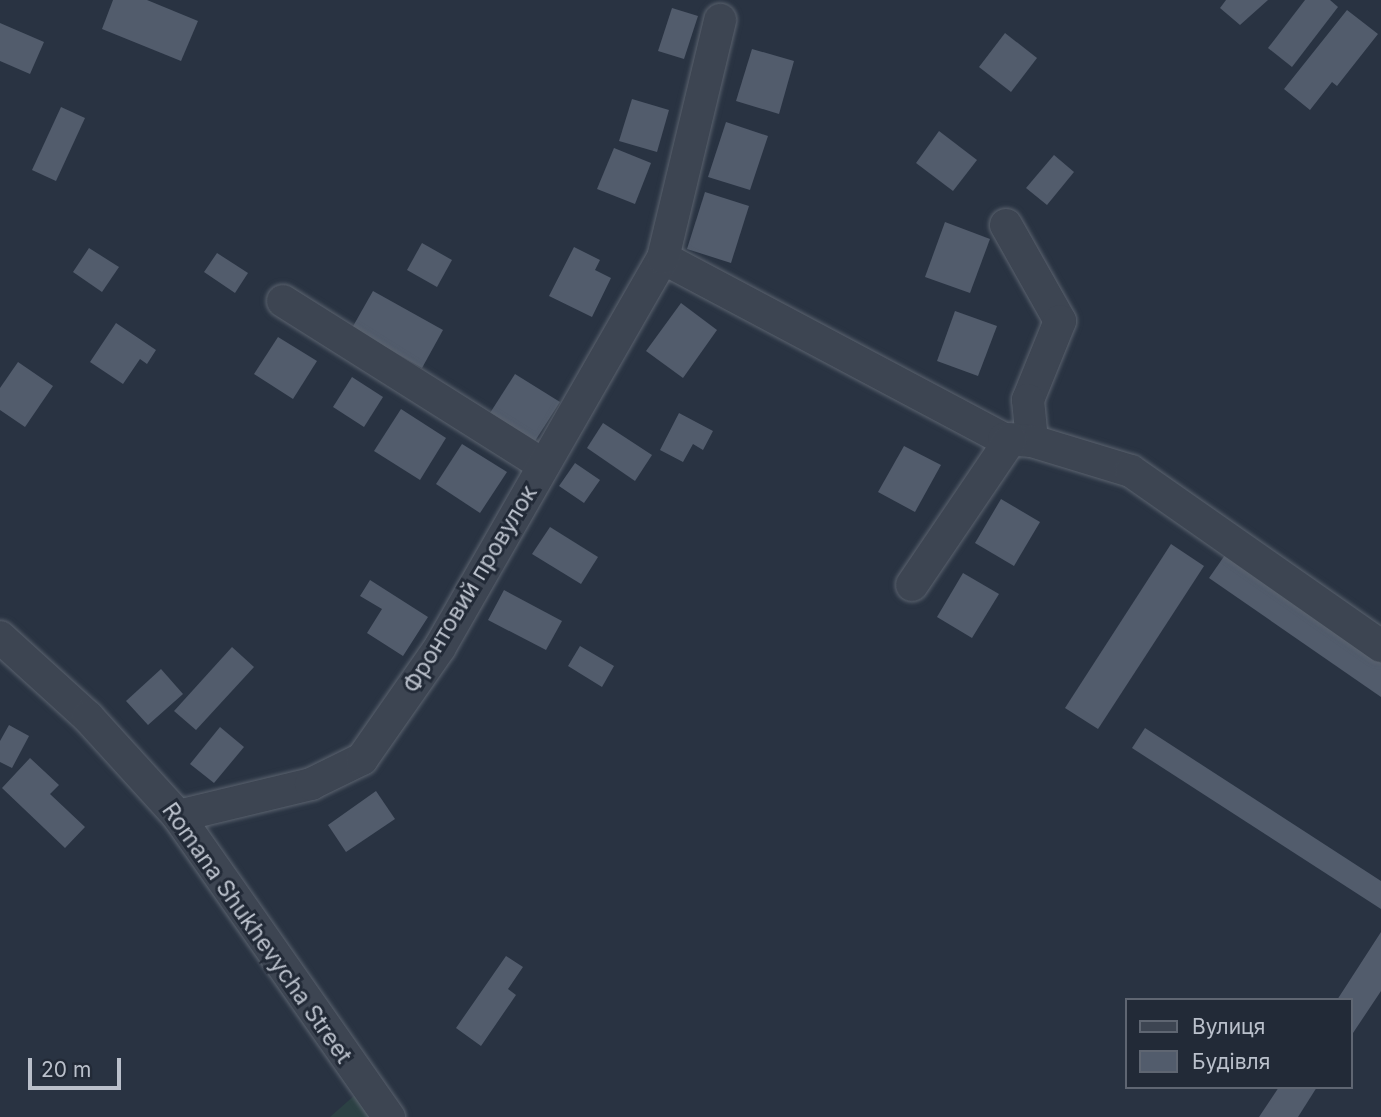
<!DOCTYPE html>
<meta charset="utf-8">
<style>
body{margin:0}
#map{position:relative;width:1381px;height:1117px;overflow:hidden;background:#293342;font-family:Inter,sans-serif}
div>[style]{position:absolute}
.green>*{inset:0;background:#2c4144}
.building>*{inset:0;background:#525c6c}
.roads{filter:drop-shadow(0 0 2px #5b636f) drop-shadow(0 0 2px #5b636f)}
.minor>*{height:32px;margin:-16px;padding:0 16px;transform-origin:16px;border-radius:16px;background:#3d4552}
span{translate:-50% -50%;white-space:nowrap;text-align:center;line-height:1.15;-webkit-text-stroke:6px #222a37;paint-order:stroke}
.street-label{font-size:23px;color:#bac0cb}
.legend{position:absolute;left:1125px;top:998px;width:228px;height:91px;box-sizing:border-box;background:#222a37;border:2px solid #5f6672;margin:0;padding:9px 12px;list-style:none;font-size:21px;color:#bac0cb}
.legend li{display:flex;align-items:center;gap:14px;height:35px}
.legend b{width:35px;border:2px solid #5f6672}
.scale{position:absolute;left:28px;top:1058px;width:93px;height:32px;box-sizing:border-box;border:4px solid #bac0cb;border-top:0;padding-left:9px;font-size:21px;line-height:24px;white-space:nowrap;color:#bac0cb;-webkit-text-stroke:5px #222a37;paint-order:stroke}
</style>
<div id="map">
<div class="green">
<i style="clip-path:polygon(356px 1094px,373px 1117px,330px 1117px)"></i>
</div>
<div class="building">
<i style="clip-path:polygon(113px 0,147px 0,198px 21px,181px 61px,102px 29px)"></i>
<i style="clip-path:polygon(1226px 0,1268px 0,1240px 25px,1220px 8px)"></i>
<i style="clip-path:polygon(1305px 0,1330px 0,1338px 7px,1292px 67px,1268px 48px)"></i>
<i style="clip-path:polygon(672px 8px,698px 16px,684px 59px,658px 51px)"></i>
<i style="clip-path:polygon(1347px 10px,1378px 34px,1337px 86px,1332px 82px,1310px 110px,1284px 89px)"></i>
<i style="clip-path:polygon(0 23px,44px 42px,30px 74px,0 61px)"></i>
<i style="clip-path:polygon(1005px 33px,1037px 58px,1011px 92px,979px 67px)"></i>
<i style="clip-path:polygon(752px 49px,794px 61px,779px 114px,736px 101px)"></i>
<i style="clip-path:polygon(632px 99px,669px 110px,657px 152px,619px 141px)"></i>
<i style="clip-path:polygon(61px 107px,85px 118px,56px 181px,32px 170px)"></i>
<i style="clip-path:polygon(726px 122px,768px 136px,750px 190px,708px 177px)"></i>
<i style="clip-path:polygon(939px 131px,977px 160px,953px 191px,916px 163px)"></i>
<i style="clip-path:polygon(614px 148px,651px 163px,635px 204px,597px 189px)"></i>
<i style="clip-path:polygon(1054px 155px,1074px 172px,1047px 205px,1026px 188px)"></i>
<i style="clip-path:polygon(705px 192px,749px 206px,731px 263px,687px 249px)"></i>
<i style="clip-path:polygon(945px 222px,990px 239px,970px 293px,925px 277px)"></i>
<i style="clip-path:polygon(422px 243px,452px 260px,437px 287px,407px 270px)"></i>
<i style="clip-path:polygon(574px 247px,600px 260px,595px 270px,611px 278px,592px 317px,549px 296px)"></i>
<i style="clip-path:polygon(89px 248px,119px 267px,102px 292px,73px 272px)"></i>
<i style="clip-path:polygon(217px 253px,248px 273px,235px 293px,204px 272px)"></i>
<i style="clip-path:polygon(373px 291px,443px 330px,422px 368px,352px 328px)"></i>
<i style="clip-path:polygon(681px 303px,717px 330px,683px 378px,646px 351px)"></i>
<i style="clip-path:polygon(955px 311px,997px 326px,978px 376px,937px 361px)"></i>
<i style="clip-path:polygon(116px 323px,156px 350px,147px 364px,140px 359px,123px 384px,90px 362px)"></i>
<i style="clip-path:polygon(278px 337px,317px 361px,293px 399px,254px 374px)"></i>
<i style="clip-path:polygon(18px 362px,53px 386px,25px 427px,0 410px,0 388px)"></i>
<i style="clip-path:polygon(515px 374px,560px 402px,535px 441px,490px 413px)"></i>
<i style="clip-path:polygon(352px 377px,383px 397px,364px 427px,333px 407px)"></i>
<i style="clip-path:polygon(401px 409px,446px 438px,420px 480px,374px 451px)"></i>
<i style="clip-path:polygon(679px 413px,713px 431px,703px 450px,693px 444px,683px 462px,660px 450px)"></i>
<i style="clip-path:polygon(603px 423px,652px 455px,635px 481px,587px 448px)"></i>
<i style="clip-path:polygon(462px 444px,507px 472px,480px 513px,436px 484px)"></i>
<i style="clip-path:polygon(904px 446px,941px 465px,915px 512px,878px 492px)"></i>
<i style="clip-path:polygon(575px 463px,600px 480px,584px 503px,559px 486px)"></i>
<i style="clip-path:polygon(1001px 499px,1040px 522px,1014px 566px,975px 543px)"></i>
<i style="clip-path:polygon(550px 527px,598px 557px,581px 584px,532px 554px)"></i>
<i style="clip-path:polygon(1171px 544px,1204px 566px,1098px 729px,1065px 708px)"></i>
<i style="clip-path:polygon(1225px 555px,1381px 663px,1381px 697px,1209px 578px)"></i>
<i style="clip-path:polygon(963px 573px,999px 594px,972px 638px,937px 617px)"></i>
<i style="clip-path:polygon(370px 580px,428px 617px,403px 656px,367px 633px,382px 609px,360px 596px)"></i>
<i style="clip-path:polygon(504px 590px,562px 621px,546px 650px,488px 620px)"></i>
<i style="clip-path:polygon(580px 646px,614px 666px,602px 687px,568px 666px)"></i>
<i style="clip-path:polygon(232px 647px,254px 667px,196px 730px,174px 711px)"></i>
<i style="clip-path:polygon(161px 669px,183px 694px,148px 725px,126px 701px)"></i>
<i style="clip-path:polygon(9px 725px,29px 736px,12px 768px,0 762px,0 741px)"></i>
<i style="clip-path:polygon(220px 727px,244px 747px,214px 783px,190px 764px)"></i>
<i style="clip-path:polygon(1145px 728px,1381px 881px,1381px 909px,1132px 748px)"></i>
<i style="clip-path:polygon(30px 758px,59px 785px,50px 794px,85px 827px,65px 848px,2px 788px)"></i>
<i style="clip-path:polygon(376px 791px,395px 819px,346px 852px,328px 825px)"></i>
<i style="clip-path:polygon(1381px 932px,1381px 991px,1351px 1036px,1351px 1000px,1337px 1000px)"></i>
<i style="clip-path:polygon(506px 956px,523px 967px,508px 989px,516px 995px,481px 1046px,456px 1028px)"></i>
<i style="clip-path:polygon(1279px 1087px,1317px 1087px,1298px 1117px,1259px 1117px)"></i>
</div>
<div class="roads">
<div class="minor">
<i style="left:1006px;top:225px;width:110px;rotate:60.6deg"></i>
<i style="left:1060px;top:321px;width:85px;rotate:112.1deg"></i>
<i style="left:1028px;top:400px;width:41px;rotate:84.4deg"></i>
<i style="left:663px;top:258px;width:386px;rotate:28deg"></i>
<i style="left:1004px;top:439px;width:28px;rotate:4deg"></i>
<i style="left:1032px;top:441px;width:103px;rotate:16.9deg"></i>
<i style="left:1131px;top:471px;width:305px;rotate:35deg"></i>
<i style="left:283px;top:301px;width:307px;rotate:32.2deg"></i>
<i style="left:912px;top:585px;width:176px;rotate:-55.9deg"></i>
<i style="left:0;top:637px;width:119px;rotate:42.3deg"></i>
<i style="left:88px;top:717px;width:134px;rotate:47.7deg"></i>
<i style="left:178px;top:816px;width:368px;rotate:55deg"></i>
<i style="left:178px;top:816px;width:137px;rotate:-13.5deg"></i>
<i style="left:311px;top:784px;width:57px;rotate:-26.1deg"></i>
<i style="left:362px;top:759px;width:136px;rotate:-55.1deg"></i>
<i style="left:440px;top:647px;width:448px;rotate:-60.2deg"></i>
<i style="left:663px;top:258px;width:245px;rotate:-76.5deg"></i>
</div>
</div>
<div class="street-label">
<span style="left:470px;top:589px;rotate:-59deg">Фронтовий провулок</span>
<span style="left:257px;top:933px;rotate:55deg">Romana Shukhevycha Street</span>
</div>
<ul class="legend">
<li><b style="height:9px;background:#3d4552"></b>Вулиця</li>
<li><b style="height:19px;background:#525c6c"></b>Будівля</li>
</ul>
<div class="scale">20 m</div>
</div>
